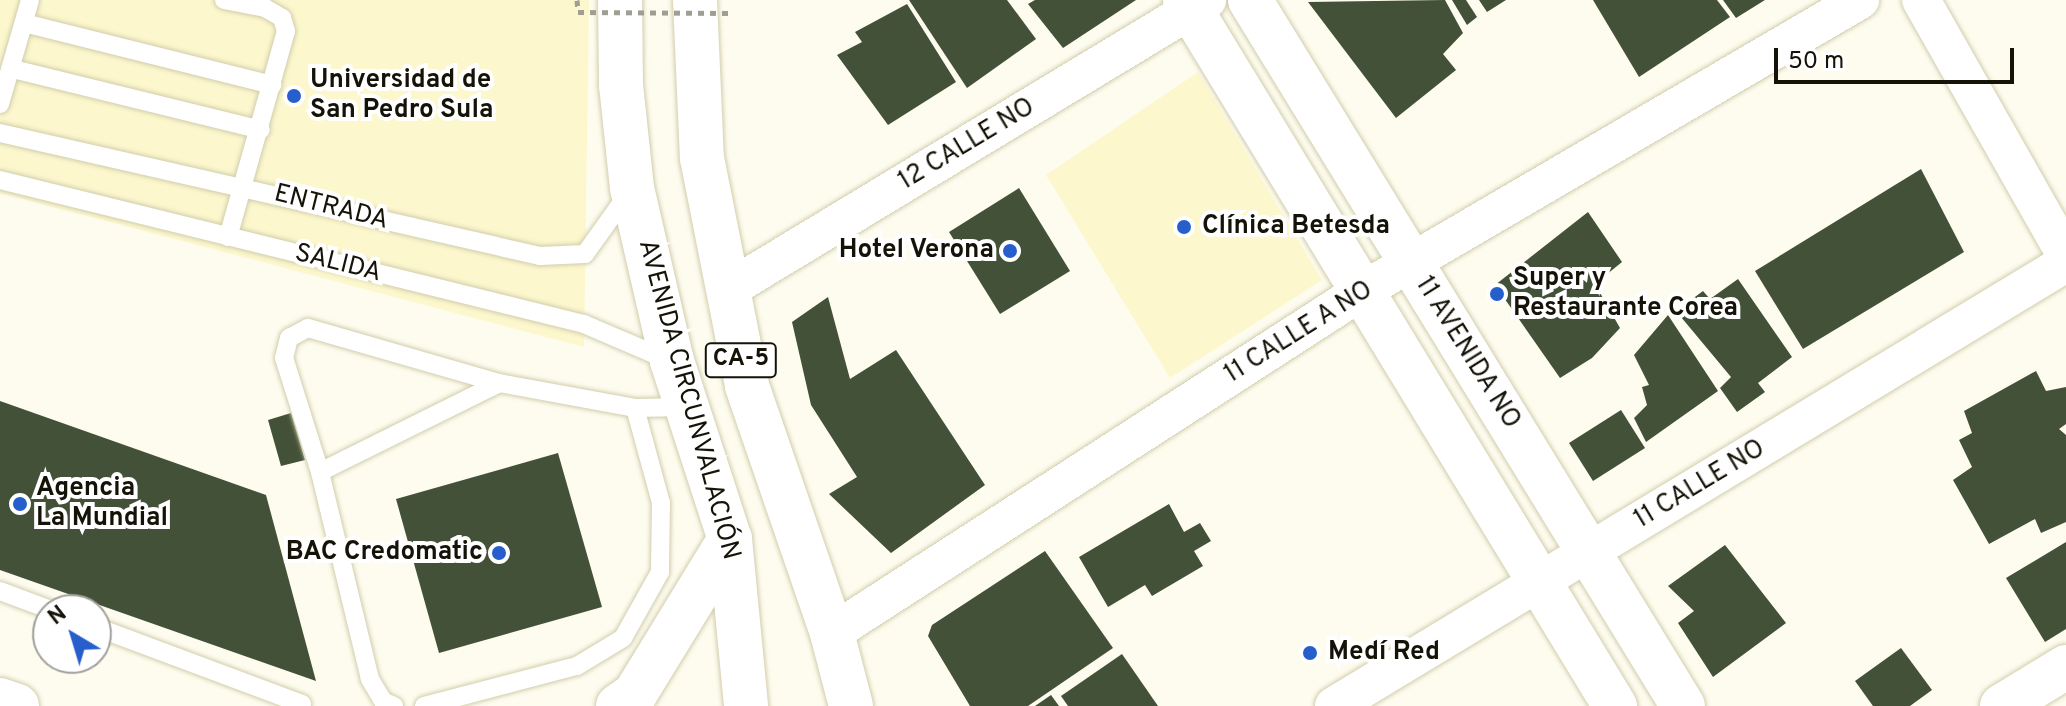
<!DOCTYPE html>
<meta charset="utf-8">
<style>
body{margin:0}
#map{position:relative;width:2066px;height:706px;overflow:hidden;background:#fefcef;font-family:Overpass,sans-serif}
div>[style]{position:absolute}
.built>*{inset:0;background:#fcf7cd}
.building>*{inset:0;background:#425138}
.path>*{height:5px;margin-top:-2.5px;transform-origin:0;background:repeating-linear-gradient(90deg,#a09e92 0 6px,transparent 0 12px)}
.roads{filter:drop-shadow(0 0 2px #d1cdac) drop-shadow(0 0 2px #d1cdac)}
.lane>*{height:18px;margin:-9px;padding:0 9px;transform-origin:9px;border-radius:9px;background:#fff}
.street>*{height:38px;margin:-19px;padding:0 19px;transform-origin:19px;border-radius:19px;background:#fff}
.secondary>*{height:44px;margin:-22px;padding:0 22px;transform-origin:22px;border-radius:22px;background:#fff}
.highway>*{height:44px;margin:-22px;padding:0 22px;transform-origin:22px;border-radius:22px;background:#fff}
.path-bridge>*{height:5px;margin-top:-2.5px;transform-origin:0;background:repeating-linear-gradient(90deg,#a09e92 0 6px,transparent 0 12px)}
.dots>*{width:22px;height:22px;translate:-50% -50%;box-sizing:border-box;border:4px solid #fff;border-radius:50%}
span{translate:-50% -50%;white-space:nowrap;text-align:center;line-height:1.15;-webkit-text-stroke:8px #fff;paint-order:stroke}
.shield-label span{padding:2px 6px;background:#fff;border:2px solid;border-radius:6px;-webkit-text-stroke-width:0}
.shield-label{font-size:24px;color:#151308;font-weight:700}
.poi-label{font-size:26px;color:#151308;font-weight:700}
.left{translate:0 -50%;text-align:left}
.right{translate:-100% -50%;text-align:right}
.street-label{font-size:26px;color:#151308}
.north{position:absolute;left:32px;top:594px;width:80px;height:80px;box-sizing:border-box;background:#fff;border:2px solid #a1a19c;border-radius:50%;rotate:322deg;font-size:22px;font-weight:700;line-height:32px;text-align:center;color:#151308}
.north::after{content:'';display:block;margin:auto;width:28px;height:36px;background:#265ecc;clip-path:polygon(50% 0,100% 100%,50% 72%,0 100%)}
.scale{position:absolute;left:1774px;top:48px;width:240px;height:36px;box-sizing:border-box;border:4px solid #151308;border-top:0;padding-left:10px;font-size:24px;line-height:28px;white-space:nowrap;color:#151308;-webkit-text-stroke:6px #fff;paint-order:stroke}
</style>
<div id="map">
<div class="built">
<i style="clip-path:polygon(0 0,589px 0,584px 347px,0 193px)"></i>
<i style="clip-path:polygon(1198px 72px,1322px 280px,1170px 378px,1046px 175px)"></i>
</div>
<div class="building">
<i style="clip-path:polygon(909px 0,1007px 0,1036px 39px,967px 88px)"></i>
<i style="clip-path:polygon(1035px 0,1136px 0,1063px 48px,1028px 4px)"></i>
<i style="clip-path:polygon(1445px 0,1463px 33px,1443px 54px,1456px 70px,1396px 118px,1308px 2px)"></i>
<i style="clip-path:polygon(1452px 0,1466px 0,1477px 17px,1467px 25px)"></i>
<i style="clip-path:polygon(1479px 0,1506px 0,1487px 12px)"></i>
<i style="clip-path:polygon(1593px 0,1717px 0,1730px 17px,1639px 77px)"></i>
<i style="clip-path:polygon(1723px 0,1765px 0,1736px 18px)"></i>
<i style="clip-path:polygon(907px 4px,956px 82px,888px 125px,837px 55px,862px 42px,855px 32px)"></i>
<i style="clip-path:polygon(1921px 169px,1964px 252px,1803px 349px,1755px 271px)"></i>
<i style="clip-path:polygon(1019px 188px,1070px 271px,1000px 314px,949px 232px)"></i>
<i style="clip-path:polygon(1588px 212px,1622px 262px,1595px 284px,1620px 328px,1592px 358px,1560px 378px,1495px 285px)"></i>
<i style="clip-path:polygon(1738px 279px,1792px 357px,1758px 383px,1765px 392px,1737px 412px,1720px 388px,1731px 377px,1676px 311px,1703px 291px,1710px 299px)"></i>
<i style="clip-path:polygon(828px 297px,850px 379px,896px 350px,985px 485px,891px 553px,829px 494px,857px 477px,811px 405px,792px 322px)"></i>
<i style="clip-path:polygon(1668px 315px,1718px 391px,1646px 442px,1634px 418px,1647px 405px,1642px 387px,1649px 385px,1634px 355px)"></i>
<i style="clip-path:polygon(2036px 371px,2046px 391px,2066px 387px,2066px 424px,2059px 429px,2066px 435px,2066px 522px,2041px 533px,2035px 519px,1989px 544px,1953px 480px,1972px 467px,1959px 440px,1972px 433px,1964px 411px)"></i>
<i style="clip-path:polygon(0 401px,266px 495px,316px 681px,0 570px)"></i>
<i style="clip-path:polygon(1621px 410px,1645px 448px,1593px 481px,1569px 443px)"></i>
<i style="clip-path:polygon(291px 413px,305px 460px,281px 466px,268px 420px)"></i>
<i style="clip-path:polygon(558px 453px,602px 607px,439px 653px,396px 499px)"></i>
<i style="clip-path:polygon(1169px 504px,1184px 532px,1200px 523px,1211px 541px,1194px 551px,1203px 566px,1152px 596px,1145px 585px,1108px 607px,1079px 557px)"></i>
<i style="clip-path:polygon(2066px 542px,2066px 629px,2045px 642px,2006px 578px)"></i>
<i style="clip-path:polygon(1725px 545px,1786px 623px,1713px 677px,1678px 623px,1694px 611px,1668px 586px)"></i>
<i style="clip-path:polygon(1045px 551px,1113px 648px,1028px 706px,970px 706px,928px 636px,932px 625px)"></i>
<i style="clip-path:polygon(1901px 648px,1932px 690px,1910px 706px,1873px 706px,1855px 681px)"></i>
<i style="clip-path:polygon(1122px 654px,1158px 706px,1068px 706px,1061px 696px)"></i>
<i style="clip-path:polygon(1051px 695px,1059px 706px,1035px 706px)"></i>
</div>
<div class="path">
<i style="left:577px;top:0;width:12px;rotate:85deg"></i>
</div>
<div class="roads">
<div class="lane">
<i style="left:224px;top:0;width:42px;rotate:11deg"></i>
<i style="left:265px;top:8px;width:20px;rotate:30deg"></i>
<i style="left:282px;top:18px;width:14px;rotate:73deg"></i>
<i style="left:286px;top:31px;width:214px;rotate:105.7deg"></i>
<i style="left:24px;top:23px;width:256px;rotate:14deg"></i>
<i style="left:13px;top:69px;width:255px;rotate:13.8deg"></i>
<i style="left:0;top:104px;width:108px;rotate:-73.9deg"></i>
<i style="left:0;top:133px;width:554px;rotate:12.83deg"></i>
<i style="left:540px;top:256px;width:45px;rotate:-2.5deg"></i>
<i style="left:585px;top:254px;width:74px;rotate:-54.4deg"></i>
<i style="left:0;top:180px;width:601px;rotate:13.85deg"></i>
<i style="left:584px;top:324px;width:91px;rotate:23.2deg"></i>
<i style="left:320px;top:472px;width:120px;rotate:-107.5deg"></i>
<i style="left:284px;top:358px;width:21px;rotate:-76deg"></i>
<i style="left:289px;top:338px;width:21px;rotate:-28deg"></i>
<i style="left:308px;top:328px;width:199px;rotate:16.1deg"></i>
<i style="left:0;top:591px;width:54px;rotate:20.4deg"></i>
<i style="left:96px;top:627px;width:220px;rotate:20.5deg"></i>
<i style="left:394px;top:706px;width:12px;rotate:-156deg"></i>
<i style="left:383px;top:701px;width:26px;rotate:-121deg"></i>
<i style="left:370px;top:679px;width:213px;rotate:-103.6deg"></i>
<i style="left:320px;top:472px;width:200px;rotate:-26.4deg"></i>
<i style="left:499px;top:383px;width:138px;rotate:10.4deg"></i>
<i style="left:635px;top:408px;width:52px;rotate:-1.1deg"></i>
<i style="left:424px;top:706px;width:158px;rotate:-14.7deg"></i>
<i style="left:577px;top:666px;width:54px;rotate:-31.3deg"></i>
<i style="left:623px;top:638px;width:76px;rotate:-60.7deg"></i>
<i style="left:660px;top:572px;width:69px;rotate:-89.2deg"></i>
<i style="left:661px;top:503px;width:98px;rotate:-105.3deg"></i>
</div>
<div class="street">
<i style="left:1921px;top:0;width:293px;rotate:60.4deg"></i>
<i style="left:727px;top:290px;width:561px;rotate:-31.14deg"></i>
<i style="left:832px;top:633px;width:631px;rotate:-32.83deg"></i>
<i style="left:1362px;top:291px;width:577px;rotate:-30.3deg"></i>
<i style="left:1334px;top:706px;width:856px;rotate:-31.18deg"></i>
</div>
<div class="secondary">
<i style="left:1185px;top:0;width:827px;rotate:58.66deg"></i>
<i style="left:1250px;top:0;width:828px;rotate:58.48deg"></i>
<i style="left:0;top:700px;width:18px;rotate:19deg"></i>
<i style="left:2002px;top:706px;width:75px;rotate:-31.4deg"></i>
</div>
<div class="highway">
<i style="left:620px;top:0;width:85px;rotate:89.3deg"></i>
<i style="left:621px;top:85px;width:104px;rotate:83.9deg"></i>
<i style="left:632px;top:188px;width:178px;rotate:77deg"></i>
<i style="left:672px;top:361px;width:187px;rotate:72deg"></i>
<i style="left:730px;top:539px;width:168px;rotate:84.5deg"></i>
<i style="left:695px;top:0;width:158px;rotate:87.5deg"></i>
<i style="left:702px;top:158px;width:232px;rotate:78.8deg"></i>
<i style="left:747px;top:386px;width:261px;rotate:71deg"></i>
<i style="left:832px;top:633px;width:75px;rotate:75.4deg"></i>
<i style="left:618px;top:706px;width:21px;rotate:-35deg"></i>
<i style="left:635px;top:694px;width:182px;rotate:-58.5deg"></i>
</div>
</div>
<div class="path-bridge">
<i style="left:578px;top:12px;width:150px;rotate:0.4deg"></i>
</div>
<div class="dots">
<i style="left:294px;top:96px;background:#265ecc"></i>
<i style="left:1184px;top:227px;background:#265ecc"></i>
<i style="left:1010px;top:251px;background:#265ecc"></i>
<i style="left:1497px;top:294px;background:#265ecc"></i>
<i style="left:20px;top:504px;background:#265ecc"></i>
<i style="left:499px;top:553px;background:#265ecc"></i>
<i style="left:1310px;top:653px;background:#265ecc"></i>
</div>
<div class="shield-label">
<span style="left:741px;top:360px">CA-5</span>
</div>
<div class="poi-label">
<span class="left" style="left:310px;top:96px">Universidad de<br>San Pedro Sula</span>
<span class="left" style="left:1202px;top:227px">Clínica Betesda</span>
<span class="right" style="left:994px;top:251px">Hotel Verona</span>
<span class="left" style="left:1513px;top:294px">Super y<br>Restaurante Corea</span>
<span class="left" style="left:36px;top:504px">Agencia<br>La Mundial</span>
<span class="right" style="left:483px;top:553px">BAC Credomatic</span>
<span class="left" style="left:1328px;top:653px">Medí Red</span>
</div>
<div class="street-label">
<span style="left:967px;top:145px;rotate:-31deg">12 CALLE NO</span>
<span style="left:331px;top:208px;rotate:14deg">ENTRADA</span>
<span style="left:338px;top:264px;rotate:14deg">SALIDA</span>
<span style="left:1299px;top:333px;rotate:-32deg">11 CALLE A NO</span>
<span style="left:1467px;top:353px;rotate:58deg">11 AVENIDA NO</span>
<span style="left:688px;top:400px;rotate:75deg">AVENIDA CIRCUNVALACIÓN</span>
<span style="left:1700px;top:485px;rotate:-31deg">11 CALLE NO</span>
</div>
<div class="north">N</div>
<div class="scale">50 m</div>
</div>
